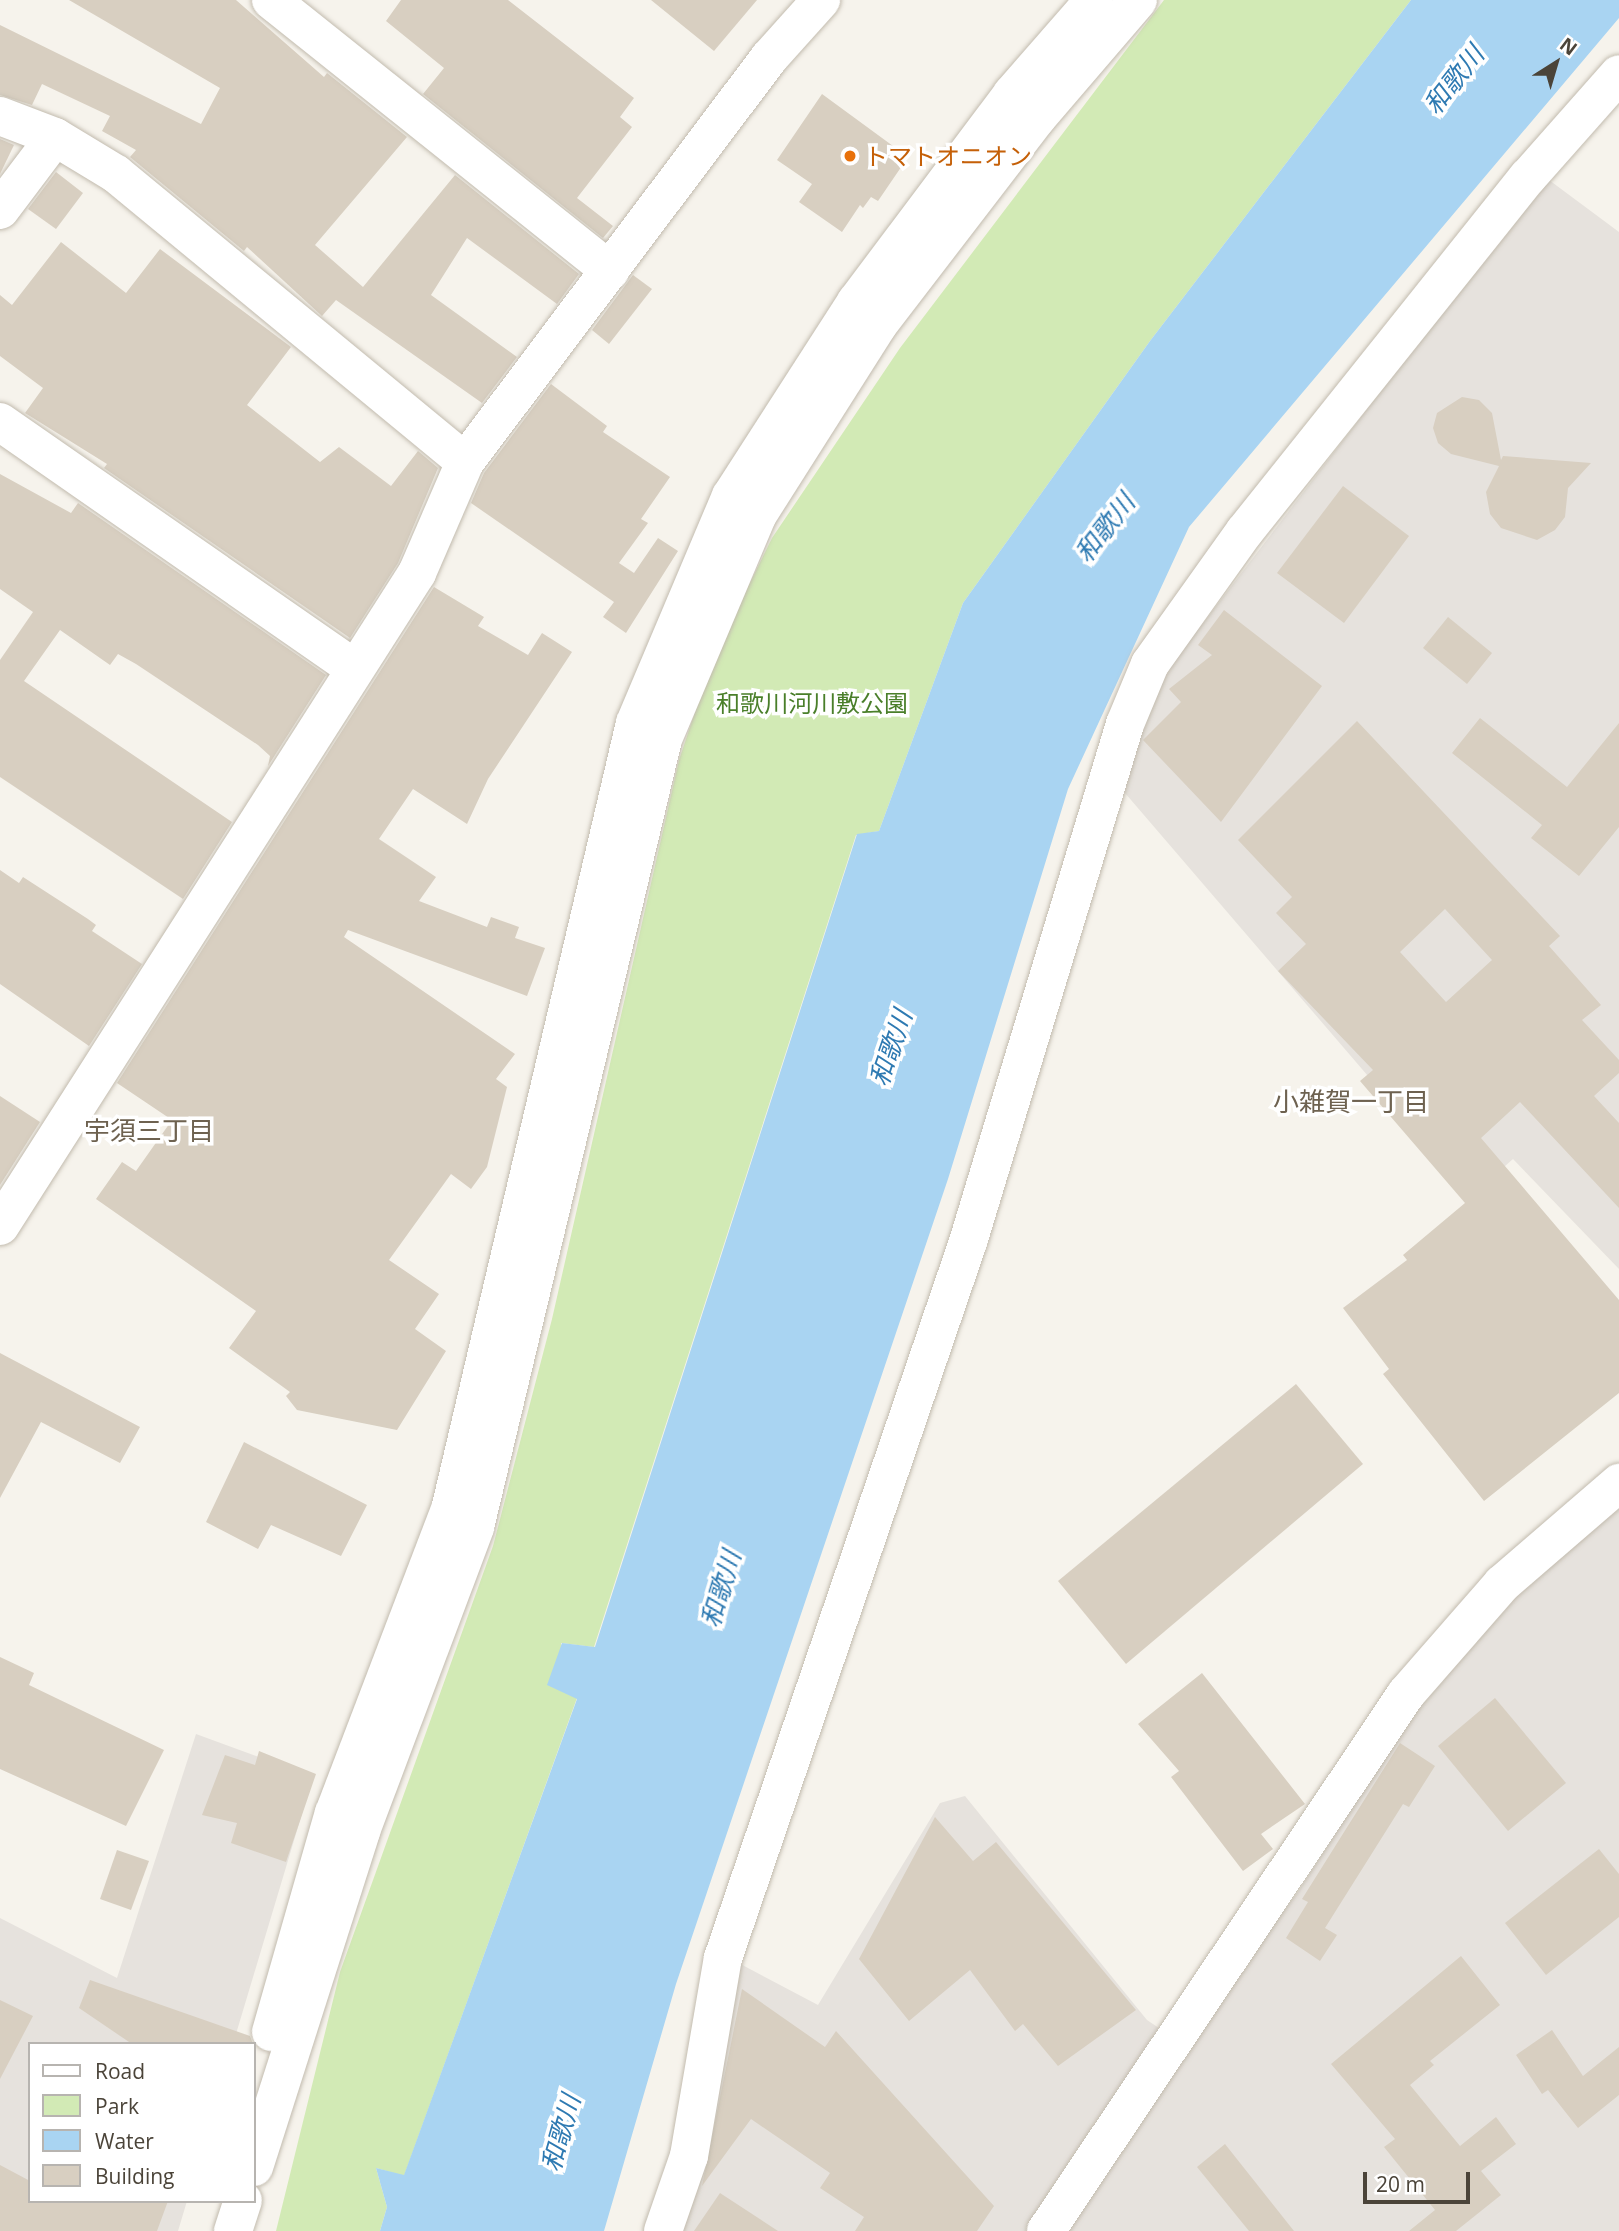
<!DOCTYPE html>
<meta charset="utf-8">
<style>
body{margin:0}
#map{position:relative;width:1619px;height:2231px;overflow:hidden;background:#f6f3ec;font-family:"Open Sans","Noto Sans JP",sans-serif}
div>[style]{position:absolute}
.industrial>*{inset:0;background:#e6e2dd}
.green>*{inset:0;background:#d2eab5}
.water>*{inset:0;background:#a9d4f2}
.building>*{inset:0;background:#d8cfc1}
.roads{filter:drop-shadow(0 0 2px #c2bbae) drop-shadow(0 0 2px #c2bbae)}
.minor>*{height:38px;margin:-19px;padding:0 19px;transform-origin:19px;border-radius:19px;background:#fff}
.dots>*{width:19px;height:19px;translate:-50% -50%;box-sizing:border-box;border:4px solid #fff;border-radius:50%}
span{translate:-50% -50%;white-space:nowrap;text-align:center;line-height:1.15;-webkit-text-stroke:7px #fff;paint-order:stroke}
.food-label{font-size:24px;color:#c56008}
.left{translate:0 -50%;text-align:left}
.park-label{font-size:24px;color:#4a7f2a}
.water-label{font-size:26px;color:#2e7ab2;font-style:italic}
.neighbourhood-label{font-size:26px;color:#6e6250}
.legend{position:absolute;left:28px;top:2042px;width:228px;height:161px;box-sizing:border-box;background:#fff;border:2px solid #b7b4b0;margin:0;padding:9px 12px;list-style:none;font-size:21px;color:#4b4439}
.legend li{display:flex;align-items:center;gap:14px;height:35px}
.legend b{width:35px;border:2px solid #b7b4b0}
.north{position:absolute;left:1521px;top:28px;width:70px;height:70px;-webkit-text-stroke:5px #fff;paint-order:stroke;rotate:37deg;font-size:19px;font-weight:700;line-height:28px;text-align:center;color:#4b4439}
.north::after{content:'';display:block;margin:auto;width:24px;height:32px;background:#4b4439;clip-path:polygon(50% 0,100% 100%,50% 72%,0 100%)}
.scale{position:absolute;left:1363px;top:2172px;width:107px;height:32px;box-sizing:border-box;border:4px solid #4b4439;border-top:0;padding-left:9px;font-size:21px;line-height:24px;white-space:nowrap;color:#4b4439;-webkit-text-stroke:5px #fff;paint-order:stroke}
</style>
<div id="map">
<div class="industrial">
<i style="clip-path:polygon(1545px 177px,1619px 232px,1619px 1269px,1513px 1159px,1471px 1196px,1119px 786px,1151px 691px)"></i>
<i style="clip-path:polygon(1619px 1506px,1619px 2231px,670px 2231px,731px 1959px,818px 2005px,940px 1803px,965px 1796px,1147px 2020px,1181px 2043px,1298px 1892px,1431px 1685px,1472px 1636px)"></i>
<i style="clip-path:polygon(196px 1734px,313px 1777px,233px 2044px,30px 2044px,30px 2201px,187px 2201px,178px 2231px,0 2231px,0 1918px,117px 1978px)"></i>
</div>
<div class="green">
<i style="clip-path:polygon(1164px 0,1411px 0,1150px 341px,963px 603px,879px 831px,856px 835px,594px 1647px,561px 1643px,577px 1698px,404px 2176px,376px 2168px,387px 2207px,380px 2231px,276px 2231px,340px 1972px,493px 1546px,552px 1319px,679px 760px,713px 658px,772px 538px,900px 348px)"></i>
</div>
<div class="water">
<i style="clip-path:polygon(1411px 0,1619px 0,1619px 18px,1189px 527px,1068px 789px,948px 1179px,676px 1984px,604px 2231px,380px 2231px,387px 2207px,376px 2168px,404px 2175px,577px 1699px,547px 1685px,562px 1643px,595px 1647px,857px 834px,879px 831px,963px 603px,1150px 341px)"></i>
</div>
<div class="building">
<i style="clip-path:polygon(69px 0,236px 0,324px 77px,327px 73px,407px 137px,315px 245px,363px 287px,455px 175px,579px 274px,557px 304px,467px 238px,431px 295px,517px 357px,482px 403px,336px 300px,322px 316px,247px 247px,244px 251px,130px 157px,136px 150px,102px 131px,110px 116px,42px 84px,32px 105px,0 95px,0 25px,201px 124px,220px 88px)"></i>
<i style="clip-path:polygon(401px 0,508px 0,634px 98px,620px 117px,632px 127px,577px 198px,613px 226px,603px 238px,423px 94px,444px 68px,386px 21px)"></i>
<i style="clip-path:polygon(651px 0,757px 0,714px 51px)"></i>
<i style="clip-path:polygon(822px 94px,908px 157px,878px 201px,871px 197px,863px 208px,860px 205px,842px 232px,799px 202px,812px 184px,777px 160px)"></i>
<i style="clip-path:polygon(0 139px,14px 145px,0 174px)"></i>
<i style="clip-path:polygon(56px 172px,83px 193px,56px 229px,28px 209px)"></i>
<i style="clip-path:polygon(61px 242px,126px 293px,160px 249px,291px 347px,247px 405px,320px 462px,339px 447px,391px 486px,418px 451px,438px 468px,398px 563px,350px 638px,104px 468px,107px 464px,25px 413px,43px 388px,0 356px,0 295px,12px 305px)"></i>
<i style="clip-path:polygon(633px 275px,652px 289px,609px 344px,592px 330px)"></i>
<i style="clip-path:polygon(551px 384px,607px 426px,603px 432px,670px 477px,641px 519px,648px 523px,619px 563px,634px 573px,658px 538px,678px 551px,626px 633px,603px 617px,614px 602px,471px 503px,484px 473px)"></i>
<i style="clip-path:polygon(1462px 397px,1479px 400px,1492px 413px,1501px 460px,1503px 456px,1591px 463px,1568px 488px,1565px 517px,1555px 530px,1537px 540px,1501px 528px,1490px 514px,1486px 492px,1499px 466px,1451px 454px,1438px 443px,1433px 428px,1437px 413px)"></i>
<i style="clip-path:polygon(0 474px,71px 513px,78px 503px,326px 675px,268px 766px,270px 756px,258px 745px,136px 664px,118px 654px,110px 665px,60px 630px,24px 681px,232px 822px,183px 899px,0 777px,0 660px,33px 612px,0 589px)"></i>
<i style="clip-path:polygon(1343px 486px,1409px 536px,1344px 623px,1277px 573px)"></i>
<i style="clip-path:polygon(434px 587px,484px 617px,478px 626px,528px 655px,542px 633px,572px 652px,488px 779px,467px 824px,413px 789px,379px 839px,436px 877px,419px 901px,487px 927px,491px 917px,519px 927px,515px 938px,545px 948px,527px 996px,348px 930px,344px 937px,515px 1054px,496px 1079px,507px 1087px,487px 1167px,471px 1189px,451px 1174px,389px 1260px,439px 1294px,415px 1329px,446px 1351px,397px 1430px,297px 1410px,286px 1396px,290px 1392px,229px 1348px,256px 1311px,96px 1199px,122px 1162px,136px 1171px,172px 1120px,117px 1083px)"></i>
<i style="clip-path:polygon(1224px 610px,1322px 686px,1221px 822px,1143px 740px,1181px 702px,1169px 689px,1212px 655px,1198px 645px)"></i>
<i style="clip-path:polygon(1448px 617px,1492px 653px,1467px 684px,1423px 648px)"></i>
<i style="clip-path:polygon(1480px 718px,1567px 787px,1619px 723px,1619px 827px,1579px 876px,1531px 838px,1542px 825px,1452px 753px)"></i>
<i style="clip-path:polygon(evenodd,1357px 721px,1560px 936px,1549px 946px,1601px 1005px,1582px 1020px,1619px 1060px,1619px 1073px,1594px 1096px,1619px 1123px,1619px 1208px,1520px 1102px,1481px 1138px,1619px 1300px,1619px 1393px,1484px 1501px,1383px 1374px,1389px 1369px,1343px 1308px,1407px 1260px,1403px 1255px,1465px 1203px,1360px 1081px,1373px 1070px,1278px 971px,1306px 944px,1276px 913px,1292px 897px,1238px 840px,1357px 721px,1445px 909px,1492px 960px,1446px 1002px,1400px 952px,1445px 909px)"></i>
<i style="clip-path:polygon(0 870px,19px 883px,23px 877px,88px 919px,96px 925px,92px 931px,142px 964px,89px 1046px,0 984px)"></i>
<i style="clip-path:polygon(0 1096px,40px 1122px,0 1185px)"></i>
<i style="clip-path:polygon(0 1353px,140px 1427px,120px 1463px,41px 1422px,0 1498px)"></i>
<i style="clip-path:polygon(1296px 1384px,1363px 1464px,1126px 1664px,1058px 1581px)"></i>
<i style="clip-path:polygon(244px 1442px,367px 1505px,341px 1556px,271px 1525px,258px 1549px,206px 1522px)"></i>
<i style="clip-path:polygon(0 1657px,34px 1673px,29px 1685px,164px 1750px,126px 1826px,0 1769px)"></i>
<i style="clip-path:polygon(1202px 1673px,1305px 1804px,1261px 1834px,1273px 1849px,1243px 1871px,1171px 1777px,1179px 1771px,1138px 1724px)"></i>
<i style="clip-path:polygon(1495px 1698px,1566px 1783px,1508px 1831px,1438px 1746px)"></i>
<i style="clip-path:polygon(1400px 1743px,1435px 1766px,1409px 1807px,1403px 1804px,1325px 1928px,1337px 1935px,1320px 1961px,1286px 1938px,1308px 1902px,1302px 1899px)"></i>
<i style="clip-path:polygon(259px 1751px,316px 1774px,286px 1862px,231px 1843px,237px 1823px,202px 1815px,225px 1755px,255px 1765px)"></i>
<i style="clip-path:polygon(935px 1817px,973px 1861px,996px 1842px,1136px 2010px,1058px 2066px,1023px 2024px,1015px 2031px,970px 1970px,909px 2021px,859px 1959px)"></i>
<i style="clip-path:polygon(1599px 1849px,1619px 1874px,1619px 1917px,1546px 1975px,1505px 1923px)"></i>
<i style="clip-path:polygon(117px 1850px,149px 1861px,131px 1910px,100px 1899px)"></i>
<i style="clip-path:polygon(1461px 1956px,1500px 2005px,1430px 2061px,1434px 2065px,1410px 2085px,1460px 2146px,1496px 2117px,1516px 2144px,1481px 2171px,1501px 2195px,1456px 2231px,1409px 2231px,1435px 2210px,1384px 2147px,1395px 2139px,1331px 2064px)"></i>
<i style="clip-path:polygon(90px 1980px,250px 2036px,253px 2044px,132px 2044px,79px 2008px)"></i>
<i style="clip-path:polygon(742px 1989px,825px 2047px,836px 2031px,994px 2206px,977px 2231px,855px 2231px,864px 2217px,820px 2188px,830px 2173px,751px 2119px,702px 2186px)"></i>
<i style="clip-path:polygon(0 2000px,33px 2016px,0 2079px)"></i>
<i style="clip-path:polygon(1552px 2030px,1583px 2076px,1619px 2047px,1619px 2095px,1578px 2128px,1548px 2090px,1542px 2094px,1516px 2055px)"></i>
<i style="clip-path:polygon(1225px 2144px,1294px 2231px,1249px 2231px,1197px 2167px)"></i>
<i style="clip-path:polygon(0 2165px,30px 2181px,30px 2201px,168px 2201px,157px 2231px,0 2231px)"></i>
<i style="clip-path:polygon(720px 2193px,778px 2231px,694px 2231px)"></i>
</div>
<div class="roads">
<div class="minor">
<i style="left:271px;top:0;width:434px;rotate:38.6deg"></i>
<i style="left:0;top:116px;width:59px;rotate:20.9deg"></i>
<i style="left:55px;top:137px;width:71px;rotate:31.2deg"></i>
<i style="left:116px;top:174px;width:452px;rotate:39.5deg"></i>
<i style="left:0;top:210px;width:91px;rotate:-53deg"></i>
<i style="left:0;top:422px;width:430px;rotate:34.8deg"></i>
<i style="left:0;top:1226px;width:775px;rotate:-57.44deg"></i>
<i style="left:417px;top:573px;width:121px;rotate:-66.6deg"></i>
<i style="left:465px;top:462px;width:506px;rotate:-53.04deg"></i>
<i style="left:769px;top:58px;width:78px;rotate:-48.1deg"></i>
<i style="left:271px;top:2032px;width:228px;rotate:-74deg"></i>
<i style="left:334px;top:1813px;width:324px;rotate:-69.1deg"></i>
<i style="left:450px;top:1510px;width:808px;rotate:-76.77deg"></i>
<i style="left:635px;top:723px;width:246px;rotate:-67.1deg"></i>
<i style="left:731px;top:496px;width:231px;rotate:-57.2deg"></i>
<i style="left:856px;top:302px;width:260px;rotate:-53.1deg"></i>
<i style="left:1012px;top:94px;width:125px;rotate:-48.9deg"></i>
<i style="left:254px;top:2167px;width:353px;rotate:-72.3deg"></i>
<i style="left:361px;top:1831px;width:325px;rotate:-69.4deg"></i>
<i style="left:475px;top:1527px;width:810px;rotate:-76.58deg"></i>
<i style="left:663px;top:739px;width:242px;rotate:-67.1deg"></i>
<i style="left:757px;top:516px;width:226px;rotate:-57.6deg"></i>
<i style="left:878px;top:325px;width:261px;rotate:-52.5deg"></i>
<i style="left:1037px;top:118px;width:155px;rotate:-49.4deg"></i>
<i style="left:233px;top:2231px;width:32px;rotate:-72deg"></i>
<i style="left:663px;top:2231px;width:79px;rotate:-70.9deg"></i>
<i style="left:689px;top:2156px;width:201px;rotate:-80.3deg"></i>
<i style="left:723px;top:1958px;width:757px;rotate:-71.11deg"></i>
<i style="left:968px;top:1242px;width:541px;rotate:-73.14deg"></i>
<i style="left:1125px;top:724px;width:65px;rotate:-67.4deg"></i>
<i style="left:1150px;top:664px;width:163px;rotate:-54.5deg"></i>
<i style="left:1245px;top:531px;width:453px;rotate:-51.4deg"></i>
<i style="left:1528px;top:177px;width:137px;rotate:-48.5deg"></i>
<i style="left:1046px;top:2231px;width:647px;rotate:-56.16deg"></i>
<i style="left:1406px;top:1694px;width:146px;rotate:-48.9deg"></i>
<i style="left:1502px;top:1584px;width:155px;rotate:-40.8deg"></i>
</div>
</div>
<div class="dots">
<i style="left:850px;top:156px;background:#e8710a"></i>
</div>
<div class="food-label">
<span class="left" style="left:864px;top:156px">トマトオニオン</span>
</div>
<div class="park-label">
<span style="left:812px;top:703px">和歌川河川敷公園</span>
</div>
<div class="water-label">
<span style="left:1454px;top:80px;rotate:-52deg">和歌川</span>
<span style="left:1105px;top:528px;rotate:-52deg">和歌川</span>
<span style="left:891px;top:1048px;rotate:-71deg">和歌川</span>
<span style="left:721px;top:1589px;rotate:-73deg">和歌川</span>
<span style="left:561px;top:2133px;rotate:-74deg">和歌川</span>
</div>
<div class="neighbourhood-label">
<span style="left:1351px;top:1102px">小雑賀一丁目</span>
<span style="left:149px;top:1131px">宇須三丁目</span>
</div>
<ul class="legend">
<li><b style="height:9px;background:#fff"></b>Road</li>
<li><b style="height:19px;background:#d2eab5"></b>Park</li>
<li><b style="height:19px;background:#a9d4f2"></b>Water</li>
<li><b style="height:19px;background:#d8cfc1"></b>Building</li>
</ul>
<div class="north">N</div>
<div class="scale">20 m</div>
</div>
